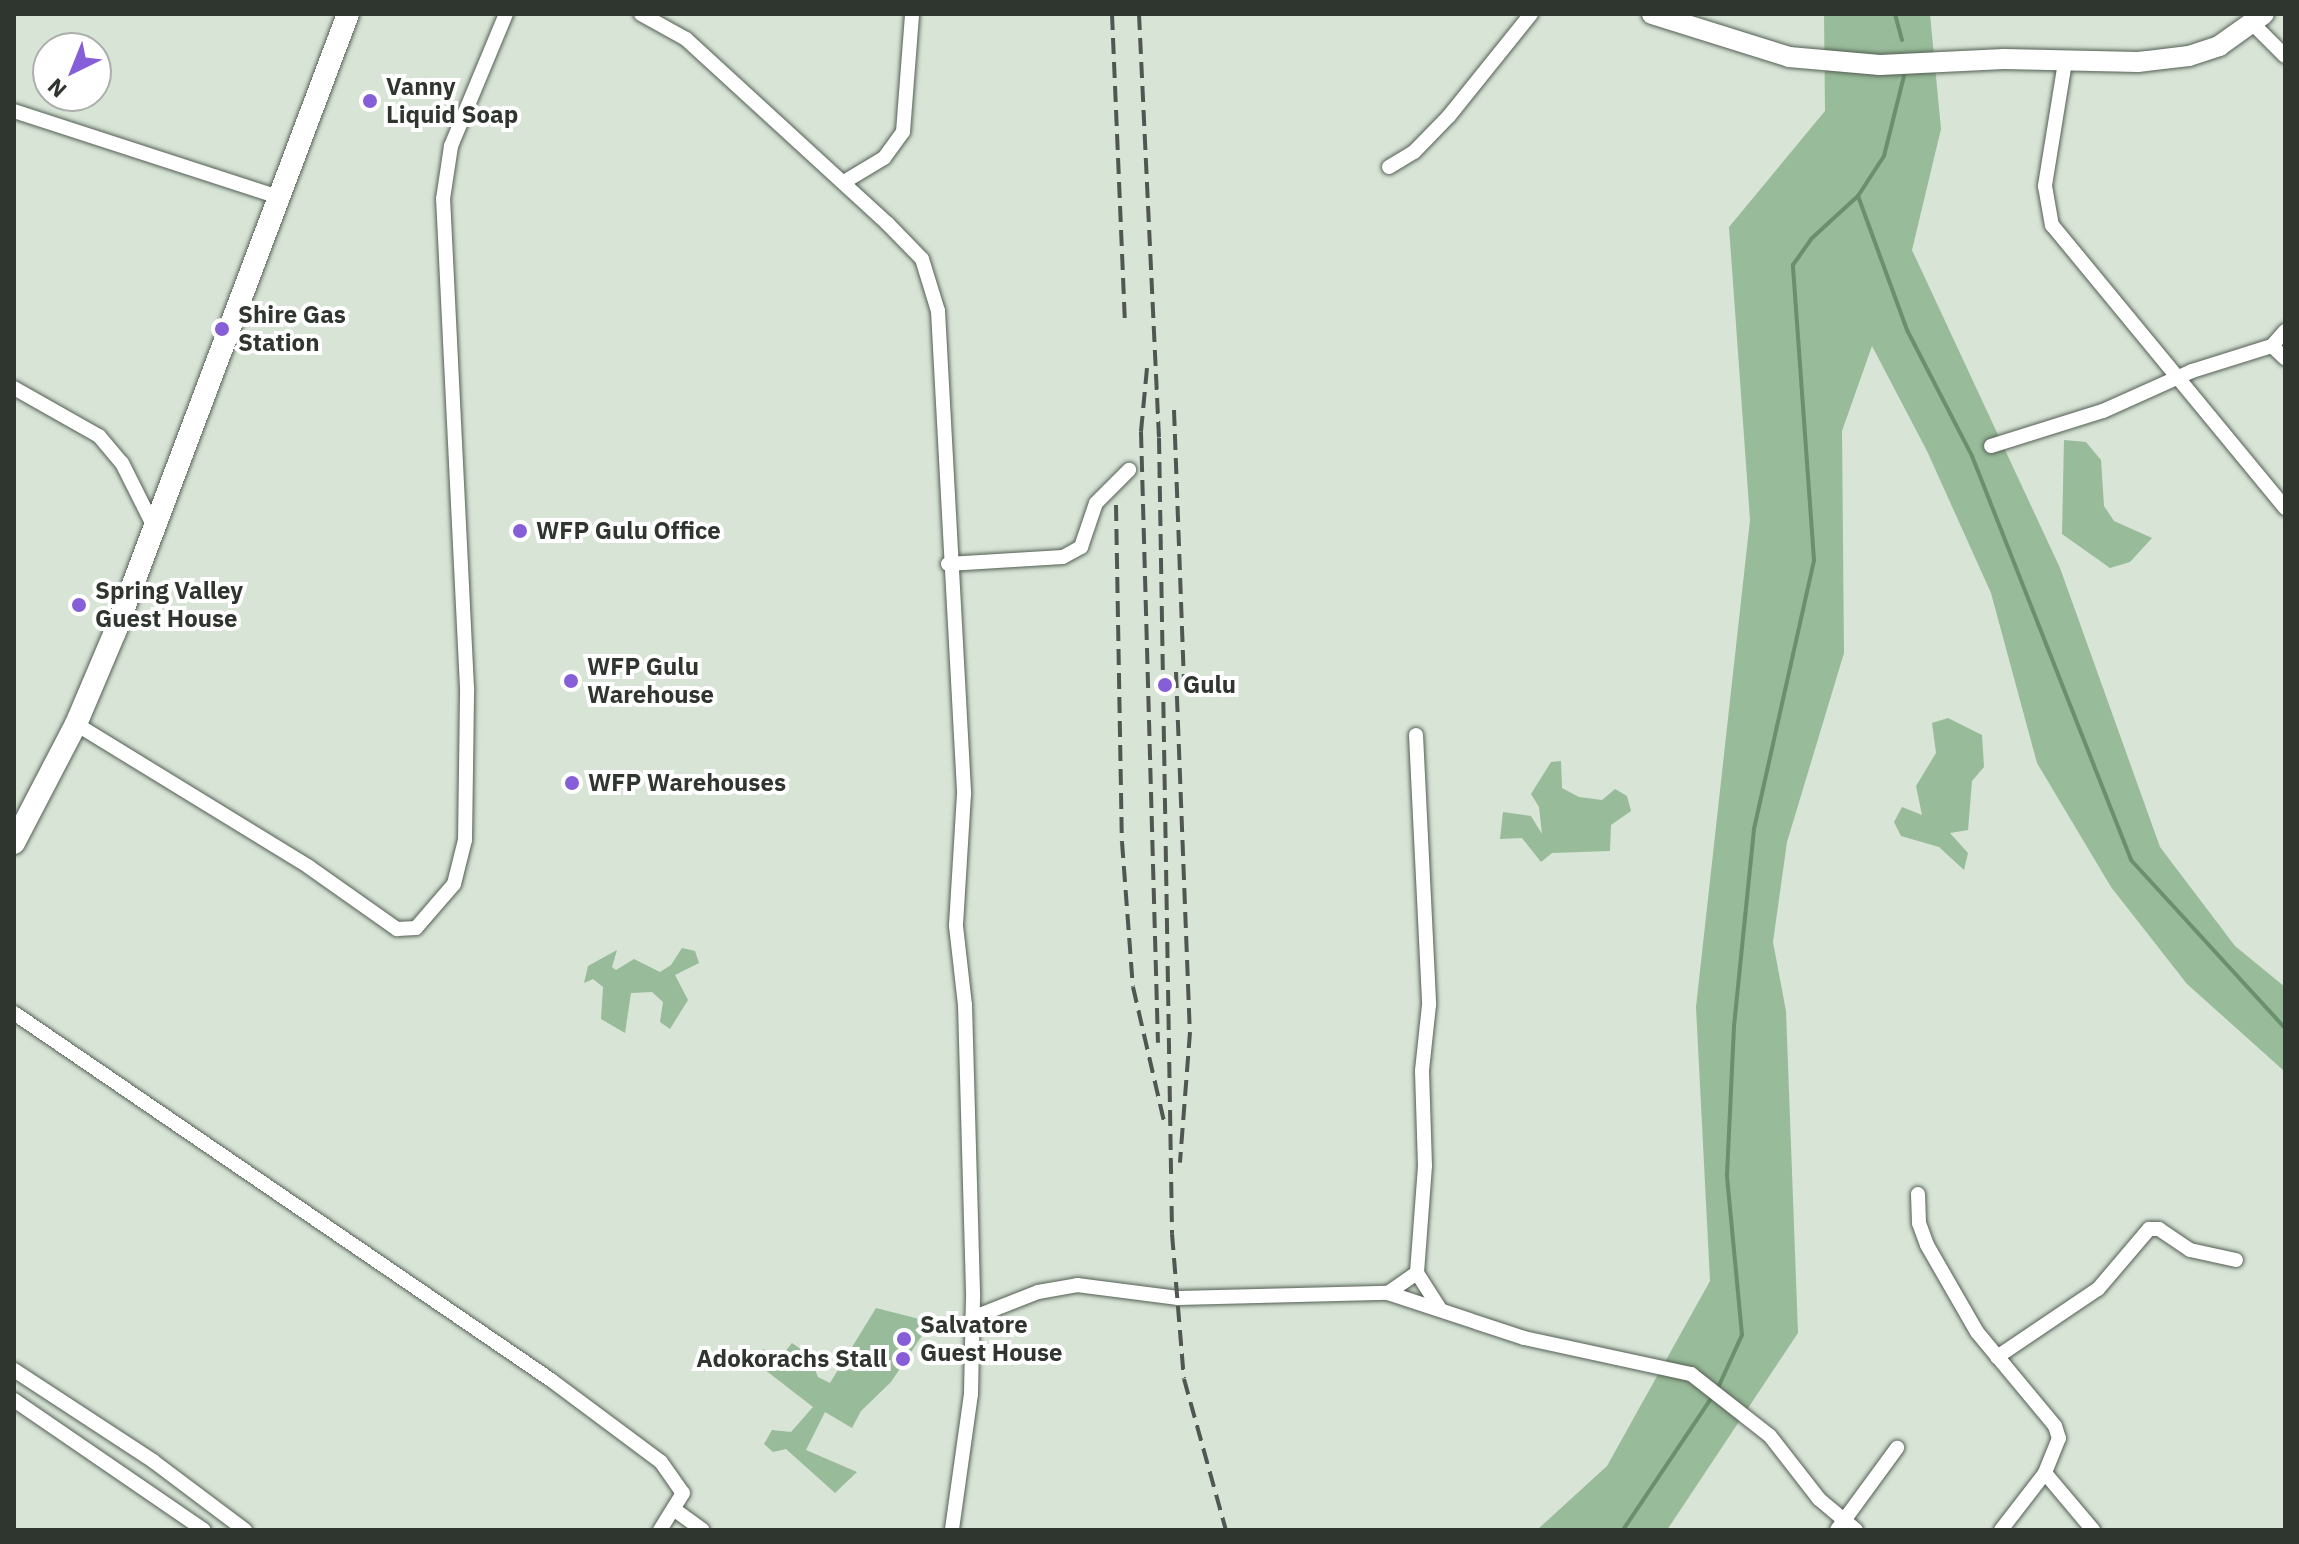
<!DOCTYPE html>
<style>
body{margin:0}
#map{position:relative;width:2299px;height:1544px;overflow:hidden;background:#d7e4d6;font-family:"IBM Plex Sans",sans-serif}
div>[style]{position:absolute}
.green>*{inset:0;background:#98bb99}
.stream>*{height:4px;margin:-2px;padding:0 2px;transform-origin:2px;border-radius:2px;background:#6b906c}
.roads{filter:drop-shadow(0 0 2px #545f54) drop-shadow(0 0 2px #545f54)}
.street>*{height:14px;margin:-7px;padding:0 7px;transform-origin:7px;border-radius:7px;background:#fff}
.secondary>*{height:20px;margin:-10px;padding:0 10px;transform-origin:10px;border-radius:10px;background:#fff}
.primary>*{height:22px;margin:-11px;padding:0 11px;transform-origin:11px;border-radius:11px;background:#fff}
.rail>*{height:4px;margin-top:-2px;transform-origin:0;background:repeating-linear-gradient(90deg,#505750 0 16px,transparent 0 24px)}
.dots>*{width:22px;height:22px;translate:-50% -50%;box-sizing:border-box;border:4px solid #fff;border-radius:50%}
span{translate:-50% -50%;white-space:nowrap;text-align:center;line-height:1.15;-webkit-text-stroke:8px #fff;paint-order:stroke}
.poi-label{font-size:24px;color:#2f352f;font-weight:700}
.left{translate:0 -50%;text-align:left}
.right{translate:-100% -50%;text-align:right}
.frame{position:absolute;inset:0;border:16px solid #2f352f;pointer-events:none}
.north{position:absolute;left:32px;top:32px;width:80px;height:80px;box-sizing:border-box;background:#fff;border:2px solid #acaeac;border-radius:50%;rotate:223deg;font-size:22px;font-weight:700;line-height:32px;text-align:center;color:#2f352f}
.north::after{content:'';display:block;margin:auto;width:28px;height:36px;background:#865ed8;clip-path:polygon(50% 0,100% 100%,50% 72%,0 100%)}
</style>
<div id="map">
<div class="green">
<i style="clip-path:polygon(1824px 14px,1930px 14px,1941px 129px,1912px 250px,2060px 568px,2160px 847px,2235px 946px,2285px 987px,2285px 1078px,2283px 1070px,2187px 984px,2111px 887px,2037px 763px,1991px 593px,1927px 451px,1872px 346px,1842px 431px,1844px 653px,1787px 842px,1773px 942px,1786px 1011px,1798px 1333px,1667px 1530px,1537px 1530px,1607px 1466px,1710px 1281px,1696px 1007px,1750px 520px,1729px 227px,1825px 111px)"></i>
<i style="clip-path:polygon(2064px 440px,2086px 442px,2101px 460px,2104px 506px,2114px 521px,2152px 538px,2130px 562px,2110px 568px,2062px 534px)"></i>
<i style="clip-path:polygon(1948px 718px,1982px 735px,1984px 767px,1972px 781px,1968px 830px,1950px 833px,1968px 853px,1964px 870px,1939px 847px,1901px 836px,1894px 822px,1902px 807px,1922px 815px,1916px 786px,1936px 753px,1932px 723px)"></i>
<i style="clip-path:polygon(1561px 761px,1562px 788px,1579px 797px,1602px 800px,1615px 789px,1627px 796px,1631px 811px,1611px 825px,1610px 851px,1552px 853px,1541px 862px,1522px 838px,1500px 839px,1503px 812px,1531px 816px,1542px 834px,1539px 807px,1531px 794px,1551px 762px)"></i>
<i style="clip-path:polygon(682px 948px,695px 951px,699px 963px,675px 975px,688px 1000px,670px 1029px,660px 1022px,663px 1002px,652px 992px,631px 993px,625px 1033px,601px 1019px,603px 987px,593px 979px,584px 983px,588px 966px,617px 950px,612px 967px,616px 970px,634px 959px,660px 972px,671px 965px)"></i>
<i style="clip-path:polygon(876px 1308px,931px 1322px,891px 1382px,861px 1411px,852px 1428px,825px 1412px,806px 1450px,857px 1472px,835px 1493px,786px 1449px,773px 1452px,764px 1444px,772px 1430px,791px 1432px,813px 1407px,755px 1362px,763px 1349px,780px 1358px,792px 1343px,809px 1355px,818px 1377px,830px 1383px)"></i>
</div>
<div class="stream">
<i style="left:1895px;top:14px;width:27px;rotate:75deg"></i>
<i style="left:1858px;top:196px;width:143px;rotate:69.9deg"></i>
<i style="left:1907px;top:330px;width:142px;rotate:62.7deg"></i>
<i style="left:1972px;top:456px;width:434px;rotate:68.5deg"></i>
<i style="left:2131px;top:860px;width:228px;rotate:47.5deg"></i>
<i style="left:1717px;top:1390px;width:60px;rotate:-65.6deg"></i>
<i style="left:1742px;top:1335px;width:161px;rotate:-95.4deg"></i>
<i style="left:1727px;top:1175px;width:149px;rotate:-87.3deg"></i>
<i style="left:1734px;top:1026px;width:198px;rotate:-84.2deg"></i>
<i style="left:1754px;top:829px;width:276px;rotate:-77.4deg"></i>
<i style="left:1814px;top:560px;width:296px;rotate:-94.1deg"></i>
<i style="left:1793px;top:265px;width:32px;rotate:-55deg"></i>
<i style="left:1811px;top:239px;width:64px;rotate:-42.5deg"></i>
<i style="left:1858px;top:196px;width:48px;rotate:-57deg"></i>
<i style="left:1884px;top:156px;width:82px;rotate:-76deg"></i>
<i style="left:1623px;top:1530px;width:160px;rotate:-56.2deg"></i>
</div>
<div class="roads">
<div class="street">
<i style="left:641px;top:14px;width:51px;rotate:29.1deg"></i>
<i style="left:686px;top:39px;width:273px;rotate:42.5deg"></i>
<i style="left:887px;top:223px;width:50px;rotate:45.8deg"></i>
<i style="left:922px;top:259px;width:54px;rotate:72.9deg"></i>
<i style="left:938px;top:311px;width:484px;rotate:86.9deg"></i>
<i style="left:964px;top:794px;width:132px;rotate:93.5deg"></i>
<i style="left:956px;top:926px;width:80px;rotate:83.5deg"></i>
<i style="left:965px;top:1005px;width:293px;rotate:88.4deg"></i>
<i style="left:973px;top:1298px;width:96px;rotate:91.2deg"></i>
<i style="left:971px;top:1394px;width:137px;rotate:98deg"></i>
<i style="left:2253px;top:24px;width:45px;rotate:45deg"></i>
<i style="left:2065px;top:62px;width:126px;rotate:99.2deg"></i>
<i style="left:2045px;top:186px;width:40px;rotate:80deg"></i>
<i style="left:2052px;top:225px;width:367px;rotate:50.5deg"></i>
<i style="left:14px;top:111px;width:278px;rotate:18deg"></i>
<i style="left:1389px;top:167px;width:29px;rotate:-31deg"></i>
<i style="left:1414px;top:152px;width:50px;rotate:-45.8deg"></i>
<i style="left:1449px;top:116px;width:131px;rotate:-51.2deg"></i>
<i style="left:844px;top:182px;width:47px;rotate:-31deg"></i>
<i style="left:884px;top:158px;width:32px;rotate:-54deg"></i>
<i style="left:903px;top:132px;width:118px;rotate:-85.6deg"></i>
<i style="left:2285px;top:331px;width:20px;rotate:131deg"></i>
<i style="left:2272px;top:346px;width:18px;rotate:43deg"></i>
<i style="left:14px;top:388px;width:98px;rotate:29.5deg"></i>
<i style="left:99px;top:436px;width:35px;rotate:50deg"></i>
<i style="left:122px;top:463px;width:74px;rotate:63.4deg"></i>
<i style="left:1991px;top:446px;width:117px;rotate:-17.4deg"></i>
<i style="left:2103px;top:411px;width:98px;rotate:-24.2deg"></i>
<i style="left:2192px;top:371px;width:84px;rotate:-17.4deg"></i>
<i style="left:948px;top:564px;width:115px;rotate:-3.5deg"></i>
<i style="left:1063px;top:557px;width:21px;rotate:-29deg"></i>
<i style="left:1081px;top:547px;width:46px;rotate:-71.2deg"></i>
<i style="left:1096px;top:503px;width:47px;rotate:-45deg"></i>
<i style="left:76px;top:724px;width:273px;rotate:31.5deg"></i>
<i style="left:309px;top:867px;width:108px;rotate:35.2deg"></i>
<i style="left:397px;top:929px;width:19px;rotate:-3deg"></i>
<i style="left:416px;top:928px;width:58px;rotate:-49.2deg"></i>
<i style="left:454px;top:884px;width:45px;rotate:-76deg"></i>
<i style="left:465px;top:840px;width:152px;rotate:-89.2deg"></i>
<i style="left:467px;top:688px;width:490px;rotate:-92.8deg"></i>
<i style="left:443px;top:199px;width:54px;rotate:-81.4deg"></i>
<i style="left:451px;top:146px;width:143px;rotate:-67.4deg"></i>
<i style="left:1416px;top:735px;width:270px;rotate:87.2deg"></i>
<i style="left:1429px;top:1005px;width:66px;rotate:96.1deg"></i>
<i style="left:1422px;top:1071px;width:95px;rotate:88.2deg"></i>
<i style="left:1425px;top:1166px;width:107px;rotate:94.3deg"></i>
<i style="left:1417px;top:1273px;width:43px;rotate:57.4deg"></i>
<i style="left:14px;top:1013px;width:650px;rotate:34.35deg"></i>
<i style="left:551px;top:1380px;width:137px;rotate:36.7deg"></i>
<i style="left:661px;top:1462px;width:38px;rotate:55deg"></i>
<i style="left:683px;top:1493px;width:44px;rotate:121.9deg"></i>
<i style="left:1918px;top:1194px;width:29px;rotate:88deg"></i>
<i style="left:1919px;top:1223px;width:23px;rotate:70deg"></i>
<i style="left:1927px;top:1245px;width:100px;rotate:60.1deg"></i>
<i style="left:1977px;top:1332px;width:122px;rotate:50.3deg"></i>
<i style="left:2055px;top:1426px;width:13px;rotate:72deg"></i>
<i style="left:2059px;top:1438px;width:38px;rotate:112deg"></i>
<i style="left:2045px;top:1473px;width:72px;rotate:127.7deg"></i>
<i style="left:1388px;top:1293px;width:35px;rotate:-35deg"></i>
<i style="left:972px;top:1318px;width:71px;rotate:-21.5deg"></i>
<i style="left:1038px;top:1292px;width:40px;rotate:-10deg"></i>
<i style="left:1077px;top:1285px;width:102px;rotate:7.3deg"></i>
<i style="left:1178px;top:1298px;width:210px;rotate:-1.4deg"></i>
<i style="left:1388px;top:1293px;width:143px;rotate:18.3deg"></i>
<i style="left:1524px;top:1338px;width:171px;rotate:12.2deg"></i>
<i style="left:1691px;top:1374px;width:100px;rotate:38.1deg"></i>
<i style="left:1770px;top:1436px;width:80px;rotate:52.1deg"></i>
<i style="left:1819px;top:1499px;width:48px;rotate:40deg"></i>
<i style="left:1997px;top:1357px;width:122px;rotate:-34deg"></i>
<i style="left:2098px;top:1289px;width:79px;rotate:-49.6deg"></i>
<i style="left:2149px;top:1229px;width:10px"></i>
<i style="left:2159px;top:1229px;width:37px;rotate:34deg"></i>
<i style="left:2190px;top:1250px;width:47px;rotate:12.3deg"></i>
<i style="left:14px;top:1370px;width:166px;rotate:33.2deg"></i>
<i style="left:153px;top:1461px;width:115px;rotate:36.9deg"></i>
<i style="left:14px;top:1400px;width:230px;rotate:34.4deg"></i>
<i style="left:2045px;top:1473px;width:75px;rotate:49.9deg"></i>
<i style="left:675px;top:1510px;width:34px;rotate:36deg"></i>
<i style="left:1837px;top:1530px;width:102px;rotate:-53.8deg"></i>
</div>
<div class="secondary">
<i style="left:1652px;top:14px;width:144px;rotate:17.4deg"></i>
<i style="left:1789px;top:57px;width:91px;rotate:5deg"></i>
<i style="left:1880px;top:65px;width:124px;rotate:-2.8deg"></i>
<i style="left:2004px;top:59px;width:134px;rotate:1.3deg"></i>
<i style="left:2138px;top:62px;width:51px;rotate:-6.7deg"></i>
<i style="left:2189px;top:56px;width:32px;rotate:-18deg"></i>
<i style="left:2219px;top:46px;width:55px;rotate:-35.4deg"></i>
</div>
<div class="primary">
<i style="left:14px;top:843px;width:134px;rotate:-62.5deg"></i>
<i style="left:76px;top:724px;width:100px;rotate:-67deg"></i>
<i style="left:115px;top:632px;width:660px;rotate:-69.34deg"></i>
</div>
</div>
<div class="rail">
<i style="left:1112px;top:14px;width:312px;rotate:87.6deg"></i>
<i style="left:1139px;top:14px;width:424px;rotate:87.3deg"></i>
<i style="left:1159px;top:438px;width:796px;rotate:89.06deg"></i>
<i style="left:1172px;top:1234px;width:145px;rotate:85.3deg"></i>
<i style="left:1184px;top:1379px;width:157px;rotate:74.5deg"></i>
<i style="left:1147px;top:368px;width:64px;rotate:95.4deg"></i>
<i style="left:1141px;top:432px;width:611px;rotate:88.41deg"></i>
<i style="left:1174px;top:410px;width:272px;rotate:87.9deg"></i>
<i style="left:1116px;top:505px;width:337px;rotate:89deg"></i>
<i style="left:1122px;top:842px;width:145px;rotate:85.7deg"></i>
<i style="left:1133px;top:987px;width:138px;rotate:77deg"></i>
<i style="left:1176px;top:672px;width:360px;rotate:87.8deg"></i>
<i style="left:1190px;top:1032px;width:131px;rotate:94.4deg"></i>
</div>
<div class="dots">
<i style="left:370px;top:101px;background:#865ed8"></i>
<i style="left:222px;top:329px;background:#865ed8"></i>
<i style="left:520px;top:531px;background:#865ed8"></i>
<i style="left:79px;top:605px;background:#865ed8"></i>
<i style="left:571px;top:681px;background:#865ed8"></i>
<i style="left:1165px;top:685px;background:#865ed8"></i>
<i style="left:572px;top:783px;background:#865ed8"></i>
<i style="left:904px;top:1339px;background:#865ed8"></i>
<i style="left:903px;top:1359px;background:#865ed8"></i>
</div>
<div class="poi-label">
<span class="left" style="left:386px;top:101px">Vanny<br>Liquid Soap</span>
<span class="left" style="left:238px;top:329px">Shire Gas<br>Station</span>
<span class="left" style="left:536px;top:531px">WFP Gulu Office</span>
<span class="left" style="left:95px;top:605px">Spring Valley<br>Guest House</span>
<span class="left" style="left:587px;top:681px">WFP Gulu<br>Warehouse</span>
<span class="left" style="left:1183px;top:685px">Gulu</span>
<span class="left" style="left:588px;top:783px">WFP Warehouses</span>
<span class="left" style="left:920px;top:1339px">Salvatore<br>Guest House</span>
<span class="right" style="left:887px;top:1359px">Adokorachs Stall</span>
</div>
<div class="frame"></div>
<div class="north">N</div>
</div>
